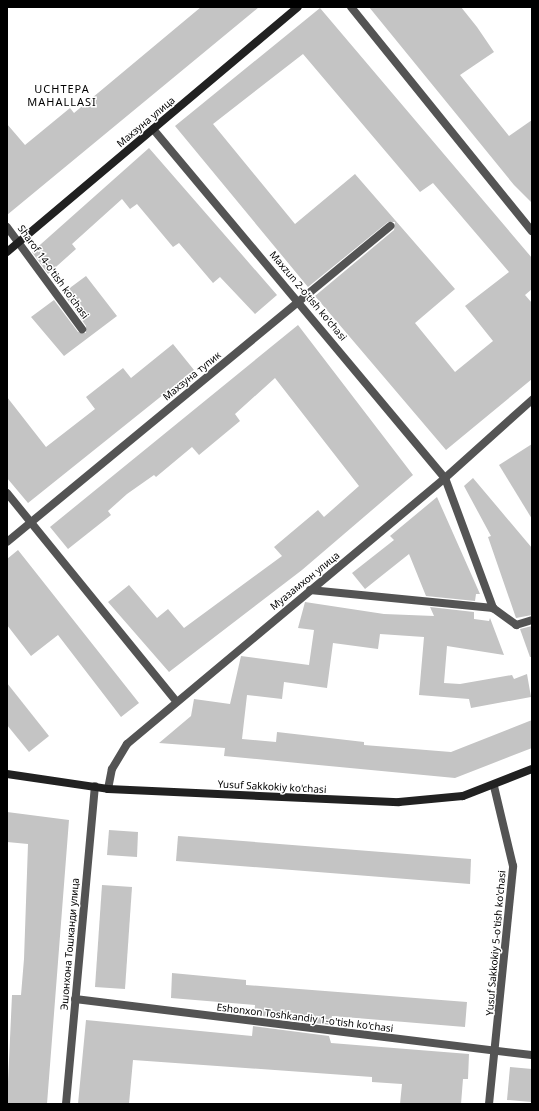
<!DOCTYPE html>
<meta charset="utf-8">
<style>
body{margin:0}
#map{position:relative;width:539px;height:1111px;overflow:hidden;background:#fff;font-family:"Noto Sans",sans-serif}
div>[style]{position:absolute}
.building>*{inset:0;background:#c4c4c4}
.street>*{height:8px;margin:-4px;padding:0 4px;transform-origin:4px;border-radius:4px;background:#545454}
.secondary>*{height:8px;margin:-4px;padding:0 4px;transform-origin:4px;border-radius:4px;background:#212121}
span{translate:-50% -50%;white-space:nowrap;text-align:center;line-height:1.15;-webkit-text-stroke:3px #fff;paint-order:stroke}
.street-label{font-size:10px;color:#000}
.neighbourhood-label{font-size:11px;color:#000;letter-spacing:1px}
.frame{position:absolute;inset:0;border:8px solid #000;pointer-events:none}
</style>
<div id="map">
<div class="building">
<i style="clip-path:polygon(201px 7px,259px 7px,7px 215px,7px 124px,25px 145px,70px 108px,74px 113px)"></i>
<i style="clip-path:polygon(369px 7px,461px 7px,477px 27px,494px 52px,460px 75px,509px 136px,532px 120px,532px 203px,514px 185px)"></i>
<i style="clip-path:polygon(evenodd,320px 8px,532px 258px,532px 289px,525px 295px,532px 303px,532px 379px,446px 450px,315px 296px,394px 230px,395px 222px,388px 222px,308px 287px,175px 126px,320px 8px,303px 54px,420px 192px,433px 183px,509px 272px,465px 306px,493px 341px,455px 372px,415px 323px,455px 289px,355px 174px,295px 224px,213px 124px,303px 54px)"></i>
<i style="clip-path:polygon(149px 148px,277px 295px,255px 314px,220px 277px,213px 283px,179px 243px,173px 247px,137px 204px,130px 209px,122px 199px,72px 244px,76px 249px,48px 274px,32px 252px)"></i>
<i style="clip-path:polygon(86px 276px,117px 316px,64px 356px,31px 317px,54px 300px,78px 332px,86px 333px,86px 326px,63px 293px)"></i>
<i style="clip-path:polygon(298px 325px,413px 475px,302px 570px,169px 672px,108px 602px,129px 585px,157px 618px,168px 609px,184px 628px,282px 556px,274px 547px,318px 510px,324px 517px,359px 486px,275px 378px,235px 414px,240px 421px,199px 455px,192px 447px,156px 477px,154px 475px,127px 494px,108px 511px,111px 515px,68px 549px,50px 527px)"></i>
<i style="clip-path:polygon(173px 344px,194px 370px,28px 503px,7px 478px,7px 397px,46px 447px,95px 409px,86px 397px,123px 368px,131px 378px)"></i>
<i style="clip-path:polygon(532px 444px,532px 519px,499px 465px)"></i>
<i style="clip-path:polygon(473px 478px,532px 548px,532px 615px,516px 618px,488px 537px,491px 536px,464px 486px)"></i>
<i style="clip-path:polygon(437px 497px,480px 594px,476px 594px,475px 601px,426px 596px,409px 554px,365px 589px,352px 573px,394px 540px,390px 536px)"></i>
<i style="clip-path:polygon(18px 550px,139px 703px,121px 717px,58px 635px,31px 656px,7px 625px,7px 559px)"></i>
<i style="clip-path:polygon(305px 602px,384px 614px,434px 616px,430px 607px,474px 612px,474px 619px,489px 621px,490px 618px,504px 655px,447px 646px,444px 683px,460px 684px,512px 675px,514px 679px,527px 674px,531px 697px,471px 708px,469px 699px,419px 695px,424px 637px,380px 634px,378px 649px,333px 643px,327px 688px,284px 682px,282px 699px,247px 695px,242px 739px,276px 742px,277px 732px,364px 742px,364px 745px,451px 752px,532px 720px,532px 748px,455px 778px,224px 756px,225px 748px,159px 743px,191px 716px,194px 699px,230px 704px,241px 656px,309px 665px,314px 630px,298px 628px)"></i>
<i style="clip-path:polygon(532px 626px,532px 657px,530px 657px,520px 629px)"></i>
<i style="clip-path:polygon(7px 683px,49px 736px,29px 752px,7px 725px)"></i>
<i style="clip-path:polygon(7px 812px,69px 820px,47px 1104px,7px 1104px,12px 995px,21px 995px,24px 959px,28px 844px,7px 842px)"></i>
<i style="clip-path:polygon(109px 830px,138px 832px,137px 857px,107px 855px)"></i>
<i style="clip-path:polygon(178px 836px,471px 859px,470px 884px,176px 861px)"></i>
<i style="clip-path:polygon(102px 885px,132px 887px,125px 989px,95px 987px)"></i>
<i style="clip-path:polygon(172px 973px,246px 980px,246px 985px,467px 1002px,465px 1027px,332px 1016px,330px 1025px,254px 1015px,255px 1005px,171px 998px)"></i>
<i style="clip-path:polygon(86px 1020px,252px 1036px,253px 1026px,329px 1036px,331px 1043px,469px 1054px,468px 1079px,463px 1079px,461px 1104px,400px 1104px,402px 1084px,372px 1082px,372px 1077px,133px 1060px,129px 1104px,78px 1104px)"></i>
<i style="clip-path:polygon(510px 1067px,532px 1069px,532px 1102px,507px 1100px)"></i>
</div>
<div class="street">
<i style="left:351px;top:7px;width:288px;rotate:51.1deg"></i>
<i style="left:153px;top:129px;width:455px;rotate:50.1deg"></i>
<i style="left:445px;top:478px;width:139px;rotate:69.7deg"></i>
<i style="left:7px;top:227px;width:127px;rotate:53.7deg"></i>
<i style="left:7px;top:493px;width:267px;rotate:50.9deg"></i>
<i style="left:7px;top:542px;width:497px;rotate:-39.5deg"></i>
<i style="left:310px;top:590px;width:184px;rotate:5.6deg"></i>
<i style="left:493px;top:608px;width:29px;rotate:36deg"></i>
<i style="left:516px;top:625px;width:17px;rotate:-17deg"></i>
<i style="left:108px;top:789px;width:20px;rotate:-79deg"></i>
<i style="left:112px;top:769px;width:29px;rotate:-59deg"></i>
<i style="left:127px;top:744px;width:415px;rotate:-39.9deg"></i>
<i style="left:445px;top:478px;width:117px;rotate:-41.9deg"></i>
<i style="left:75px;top:999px;width:460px;rotate:7deg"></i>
<i style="left:66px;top:1104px;width:319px;rotate:-84.8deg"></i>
<i style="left:489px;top:1104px;width:239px;rotate:-84.2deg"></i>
<i style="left:513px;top:866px;width:82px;rotate:-103.4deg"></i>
</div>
<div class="secondary">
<i style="left:7px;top:252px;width:380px;rotate:-40.1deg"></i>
<i style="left:7px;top:774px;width:102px;rotate:8.4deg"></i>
<i style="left:108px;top:789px;width:291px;rotate:2.6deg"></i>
<i style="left:399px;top:802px;width:64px;rotate:-5.4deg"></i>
<i style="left:463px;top:796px;width:74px;rotate:-21.4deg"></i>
</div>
<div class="street-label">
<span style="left:146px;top:122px;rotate:-40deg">Махзуна улица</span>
<span style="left:53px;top:272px;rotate:54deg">Sharof 14-o'tish ko'chasi</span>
<span style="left:308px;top:296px;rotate:50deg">Maxzun 2-o'tish ko'chasi</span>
<span style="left:192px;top:376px;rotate:-39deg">Махзуна тупик</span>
<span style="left:305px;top:581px;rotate:-39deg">Муазамхон улица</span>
<span style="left:272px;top:787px;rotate:3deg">Yusuf Sakkokiy ko'chasi</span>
<span style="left:496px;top:943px;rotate:-85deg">Yusuf Sakkokiy 5-o'tish ko'chasi</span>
<span style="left:70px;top:944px;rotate:-85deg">Эшонхона Тошканди улица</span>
<span style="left:305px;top:1018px;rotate:7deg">Eshonxon Toshkandiy 1-o'tish ko'chasi</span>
</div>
<div class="neighbourhood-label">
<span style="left:62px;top:96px">UCHTEPA<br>MAHALLASI</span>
</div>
<div class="frame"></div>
</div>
